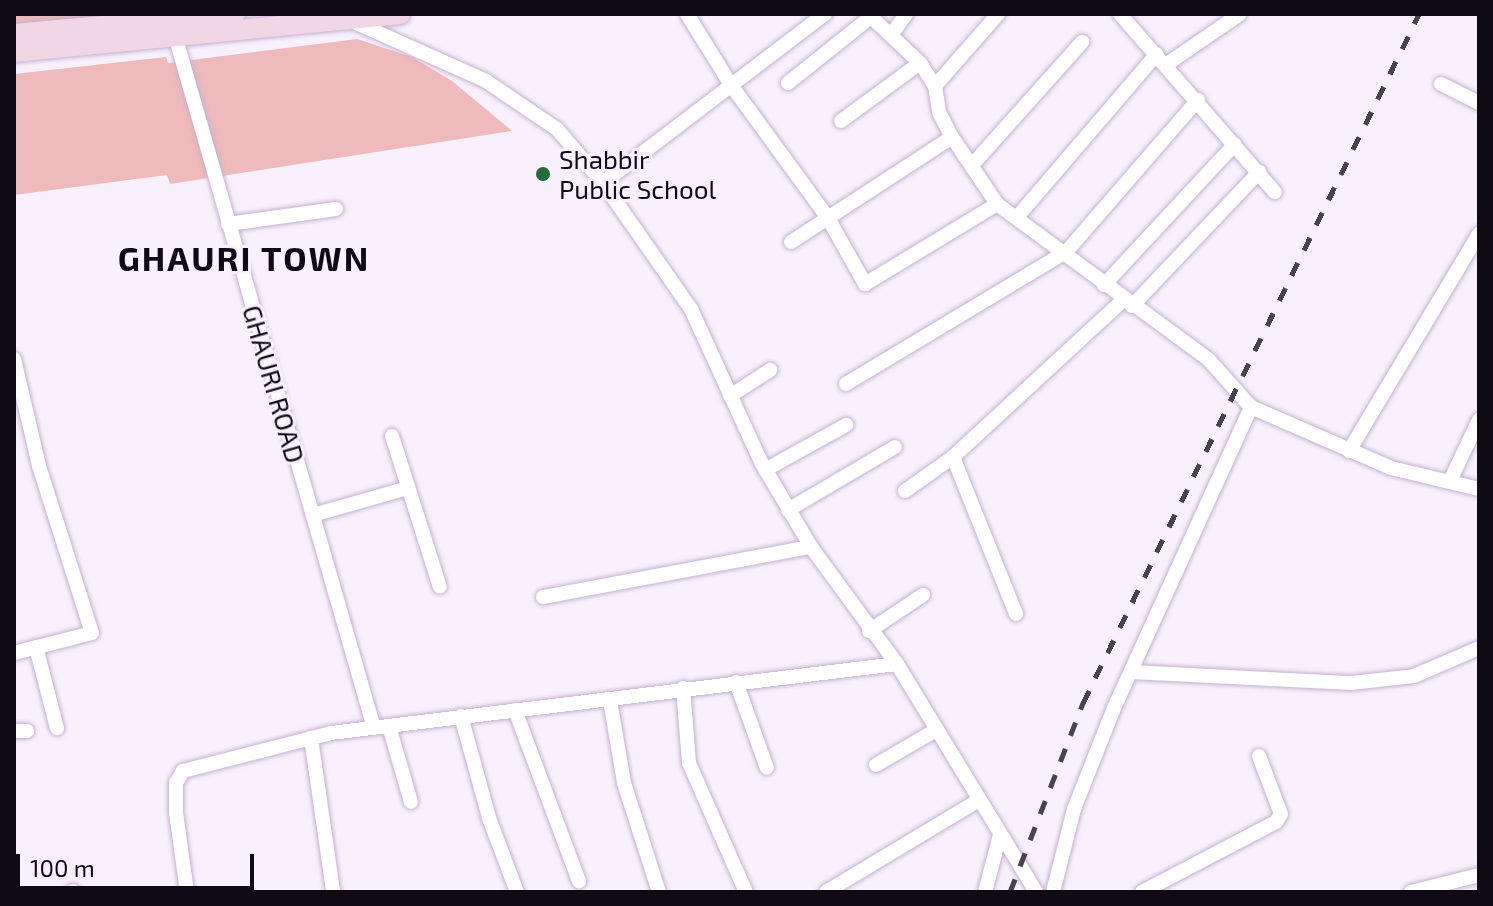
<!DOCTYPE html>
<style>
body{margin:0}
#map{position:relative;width:1493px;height:906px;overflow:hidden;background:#f8f1fd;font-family:"Exo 2",sans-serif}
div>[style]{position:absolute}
.green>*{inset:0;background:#eebabb}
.roads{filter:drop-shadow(0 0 2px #c4b1d0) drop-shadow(0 0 2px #c4b1d0)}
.street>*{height:14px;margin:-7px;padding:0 7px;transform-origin:7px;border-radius:7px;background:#fff}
.secondary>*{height:20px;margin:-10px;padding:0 10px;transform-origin:10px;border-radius:10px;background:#f1d7e6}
.rail>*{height:5px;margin-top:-2.5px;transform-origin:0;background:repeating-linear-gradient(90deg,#49434d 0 14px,transparent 0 28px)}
.dots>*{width:22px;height:22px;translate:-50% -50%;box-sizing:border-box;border:4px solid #f8f1fd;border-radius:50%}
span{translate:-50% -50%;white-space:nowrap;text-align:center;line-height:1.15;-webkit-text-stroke:6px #f8f1fd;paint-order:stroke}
.poi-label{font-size:26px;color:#100a14}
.left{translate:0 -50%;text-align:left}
.street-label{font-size:26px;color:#100a14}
.district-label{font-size:34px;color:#100a14;font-weight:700;letter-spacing:2px}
.frame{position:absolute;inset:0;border:16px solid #100a14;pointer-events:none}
.scale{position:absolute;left:16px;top:854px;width:238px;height:36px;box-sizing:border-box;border:4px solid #100a14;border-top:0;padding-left:10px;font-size:24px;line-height:28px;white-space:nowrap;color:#100a14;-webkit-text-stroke:6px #f8f1fd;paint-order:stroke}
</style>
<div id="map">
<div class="green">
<i style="clip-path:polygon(14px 14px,146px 14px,14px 27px)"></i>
<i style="clip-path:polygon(357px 39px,412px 57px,452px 81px,512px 131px,170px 184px,167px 175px,14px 195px,14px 74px,166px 57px,168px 63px)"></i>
</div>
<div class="roads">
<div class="street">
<i style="left:687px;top:14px;width:84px;rotate:58.2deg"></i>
<i style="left:731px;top:85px;width:165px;rotate:53.9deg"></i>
<i style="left:828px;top:218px;width:76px;rotate:60.7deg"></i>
<i style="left:865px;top:284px;width:154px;rotate:-31.2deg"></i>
<i style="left:868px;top:14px;width:71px;rotate:43.3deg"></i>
<i style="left:920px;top:63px;width:27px;rotate:57deg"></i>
<i style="left:935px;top:86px;width:26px;rotate:81deg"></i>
<i style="left:939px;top:112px;width:28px;rotate:63deg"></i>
<i style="left:952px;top:137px;width:81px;rotate:56.1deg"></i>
<i style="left:997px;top:204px;width:263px;rotate:36.3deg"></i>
<i style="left:1209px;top:360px;width:63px;rotate:48.2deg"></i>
<i style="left:1251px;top:407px;width:153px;rotate:23.5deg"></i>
<i style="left:1391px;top:468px;width:90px;rotate:13.4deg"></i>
<i style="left:1120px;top:14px;width:236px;rotate:49deg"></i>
<i style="left:352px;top:21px;width:147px;rotate:24.1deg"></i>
<i style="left:486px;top:81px;width:86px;rotate:34.1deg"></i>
<i style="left:557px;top:129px;width:71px;rotate:49.6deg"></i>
<i style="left:603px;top:183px;width:154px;rotate:55.1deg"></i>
<i style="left:691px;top:309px;width:168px;rotate:65.4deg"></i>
<i style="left:761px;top:462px;width:99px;rotate:59.5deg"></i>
<i style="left:811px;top:547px;width:145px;rotate:53.7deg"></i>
<i style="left:897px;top:664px;width:267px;rotate:58.6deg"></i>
<i style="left:891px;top:35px;width:26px;rotate:-54deg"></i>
<i style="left:176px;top:39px;width:717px;rotate:73.97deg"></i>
<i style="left:1167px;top:64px;width:88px;rotate:-34.4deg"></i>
<i style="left:788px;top:83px;width:107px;rotate:-38.6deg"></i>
<i style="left:1441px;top:84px;width:42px;rotate:26.6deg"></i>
<i style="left:935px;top:86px;width:96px;rotate:-48.8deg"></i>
<i style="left:841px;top:121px;width:98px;rotate:-36.3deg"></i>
<i style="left:973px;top:164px;width:164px;rotate:-48.2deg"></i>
<i style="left:603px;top:183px;width:279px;rotate:-37.3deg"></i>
<i style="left:1018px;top:216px;width:213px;rotate:-49.4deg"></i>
<i style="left:228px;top:224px;width:109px;rotate:-7.9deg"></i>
<i style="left:791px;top:242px;width:192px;rotate:-33.1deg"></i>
<i style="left:1104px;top:285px;width:192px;rotate:-47.1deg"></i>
<i style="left:1132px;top:306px;width:185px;rotate:-46.5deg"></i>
<i style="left:14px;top:359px;width:110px;rotate:76.8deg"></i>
<i style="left:39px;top:466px;width:175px;rotate:72.4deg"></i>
<i style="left:92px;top:633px;width:81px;rotate:165.6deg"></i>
<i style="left:846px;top:384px;width:258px;rotate:-31deg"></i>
<i style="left:1067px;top:251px;width:200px;rotate:-49.1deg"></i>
<i style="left:730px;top:396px;width:48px;rotate:-33deg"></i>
<i style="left:392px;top:436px;width:158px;rotate:72.4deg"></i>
<i style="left:1349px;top:451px;width:253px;rotate:-59.1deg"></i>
<i style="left:953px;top:457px;width:169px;rotate:68.1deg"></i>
<i style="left:765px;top:470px;width:93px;rotate:-29.1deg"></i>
<i style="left:1450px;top:481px;width:68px;rotate:-64.6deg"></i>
<i style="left:905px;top:491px;width:59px;rotate:-35.3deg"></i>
<i style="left:953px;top:457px;width:233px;rotate:-42.7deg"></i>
<i style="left:788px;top:510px;width:124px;rotate:-30.5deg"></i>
<i style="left:313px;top:515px;width:99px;rotate:-15.9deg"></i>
<i style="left:543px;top:597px;width:273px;rotate:-10.6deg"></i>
<i style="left:869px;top:631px;width:65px;rotate:-33.7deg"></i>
<i style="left:36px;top:647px;width:84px;rotate:75.5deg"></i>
<i style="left:1131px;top:672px;width:220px;rotate:2.9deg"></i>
<i style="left:1351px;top:683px;width:63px;rotate:-6.3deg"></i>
<i style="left:1414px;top:676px;width:71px;rotate:-23.3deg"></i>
<i style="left:736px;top:682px;width:91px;rotate:70.2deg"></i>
<i style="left:683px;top:688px;width:75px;rotate:85.4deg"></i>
<i style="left:689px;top:763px;width:141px;rotate:66.2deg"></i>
<i style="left:610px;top:700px;width:84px;rotate:80.4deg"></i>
<i style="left:624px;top:783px;width:114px;rotate:72.2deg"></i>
<i style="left:515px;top:710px;width:183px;rotate:69.5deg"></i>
<i style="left:461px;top:716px;width:106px;rotate:74.6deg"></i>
<i style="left:489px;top:818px;width:79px;rotate:69.3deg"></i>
<i style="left:389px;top:726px;width:79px;rotate:73.9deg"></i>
<i style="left:14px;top:731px;width:13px"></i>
<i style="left:311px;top:738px;width:155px;rotate:81.8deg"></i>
<i style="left:876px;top:765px;width:69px;rotate:-30.3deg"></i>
<i style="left:73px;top:891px;width:1px;rotate:45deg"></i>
<i style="left:187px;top:892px;width:80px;rotate:-97.9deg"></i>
<i style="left:176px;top:813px;width:30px;rotate:-90deg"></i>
<i style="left:176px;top:783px;width:14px;rotate:-60deg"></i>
<i style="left:183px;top:771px;width:153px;rotate:-14.4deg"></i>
<i style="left:331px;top:733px;width:570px;rotate:-6.95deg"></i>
<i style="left:826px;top:892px;width:179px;rotate:-31deg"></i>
<i style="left:985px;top:892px;width:59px;rotate:-75.3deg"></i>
<i style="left:1053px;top:892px;width:86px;rotate:-75.8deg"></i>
<i style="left:1074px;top:809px;width:109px;rotate:-68.4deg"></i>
<i style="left:1114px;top:708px;width:331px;rotate:-65.5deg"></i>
<i style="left:1142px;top:892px;width:151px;rotate:-27.6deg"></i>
<i style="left:1276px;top:822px;width:9px;rotate:-58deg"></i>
<i style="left:1281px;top:814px;width:62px;rotate:-110.8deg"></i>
<i style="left:1411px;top:892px;width:70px;rotate:-14deg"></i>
</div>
<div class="secondary">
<i style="left:14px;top:34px;width:222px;rotate:-5.2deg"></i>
<i style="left:14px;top:52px;width:388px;rotate:-5.6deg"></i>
</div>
</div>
<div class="rail">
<i style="left:1010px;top:892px;width:203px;rotate:-68.9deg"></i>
<i style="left:1083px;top:703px;width:767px;rotate:-64deg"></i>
</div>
<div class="dots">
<i style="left:543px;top:174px;background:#236b38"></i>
</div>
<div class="poi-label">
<span class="left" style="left:559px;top:174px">Shabbir<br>Public School</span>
</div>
<div class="street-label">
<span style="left:274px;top:384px;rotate:74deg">GHAURI ROAD</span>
</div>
<div class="district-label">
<span style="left:244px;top:258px">GHAURI TOWN</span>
</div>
<div class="frame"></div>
<div class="scale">100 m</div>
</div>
